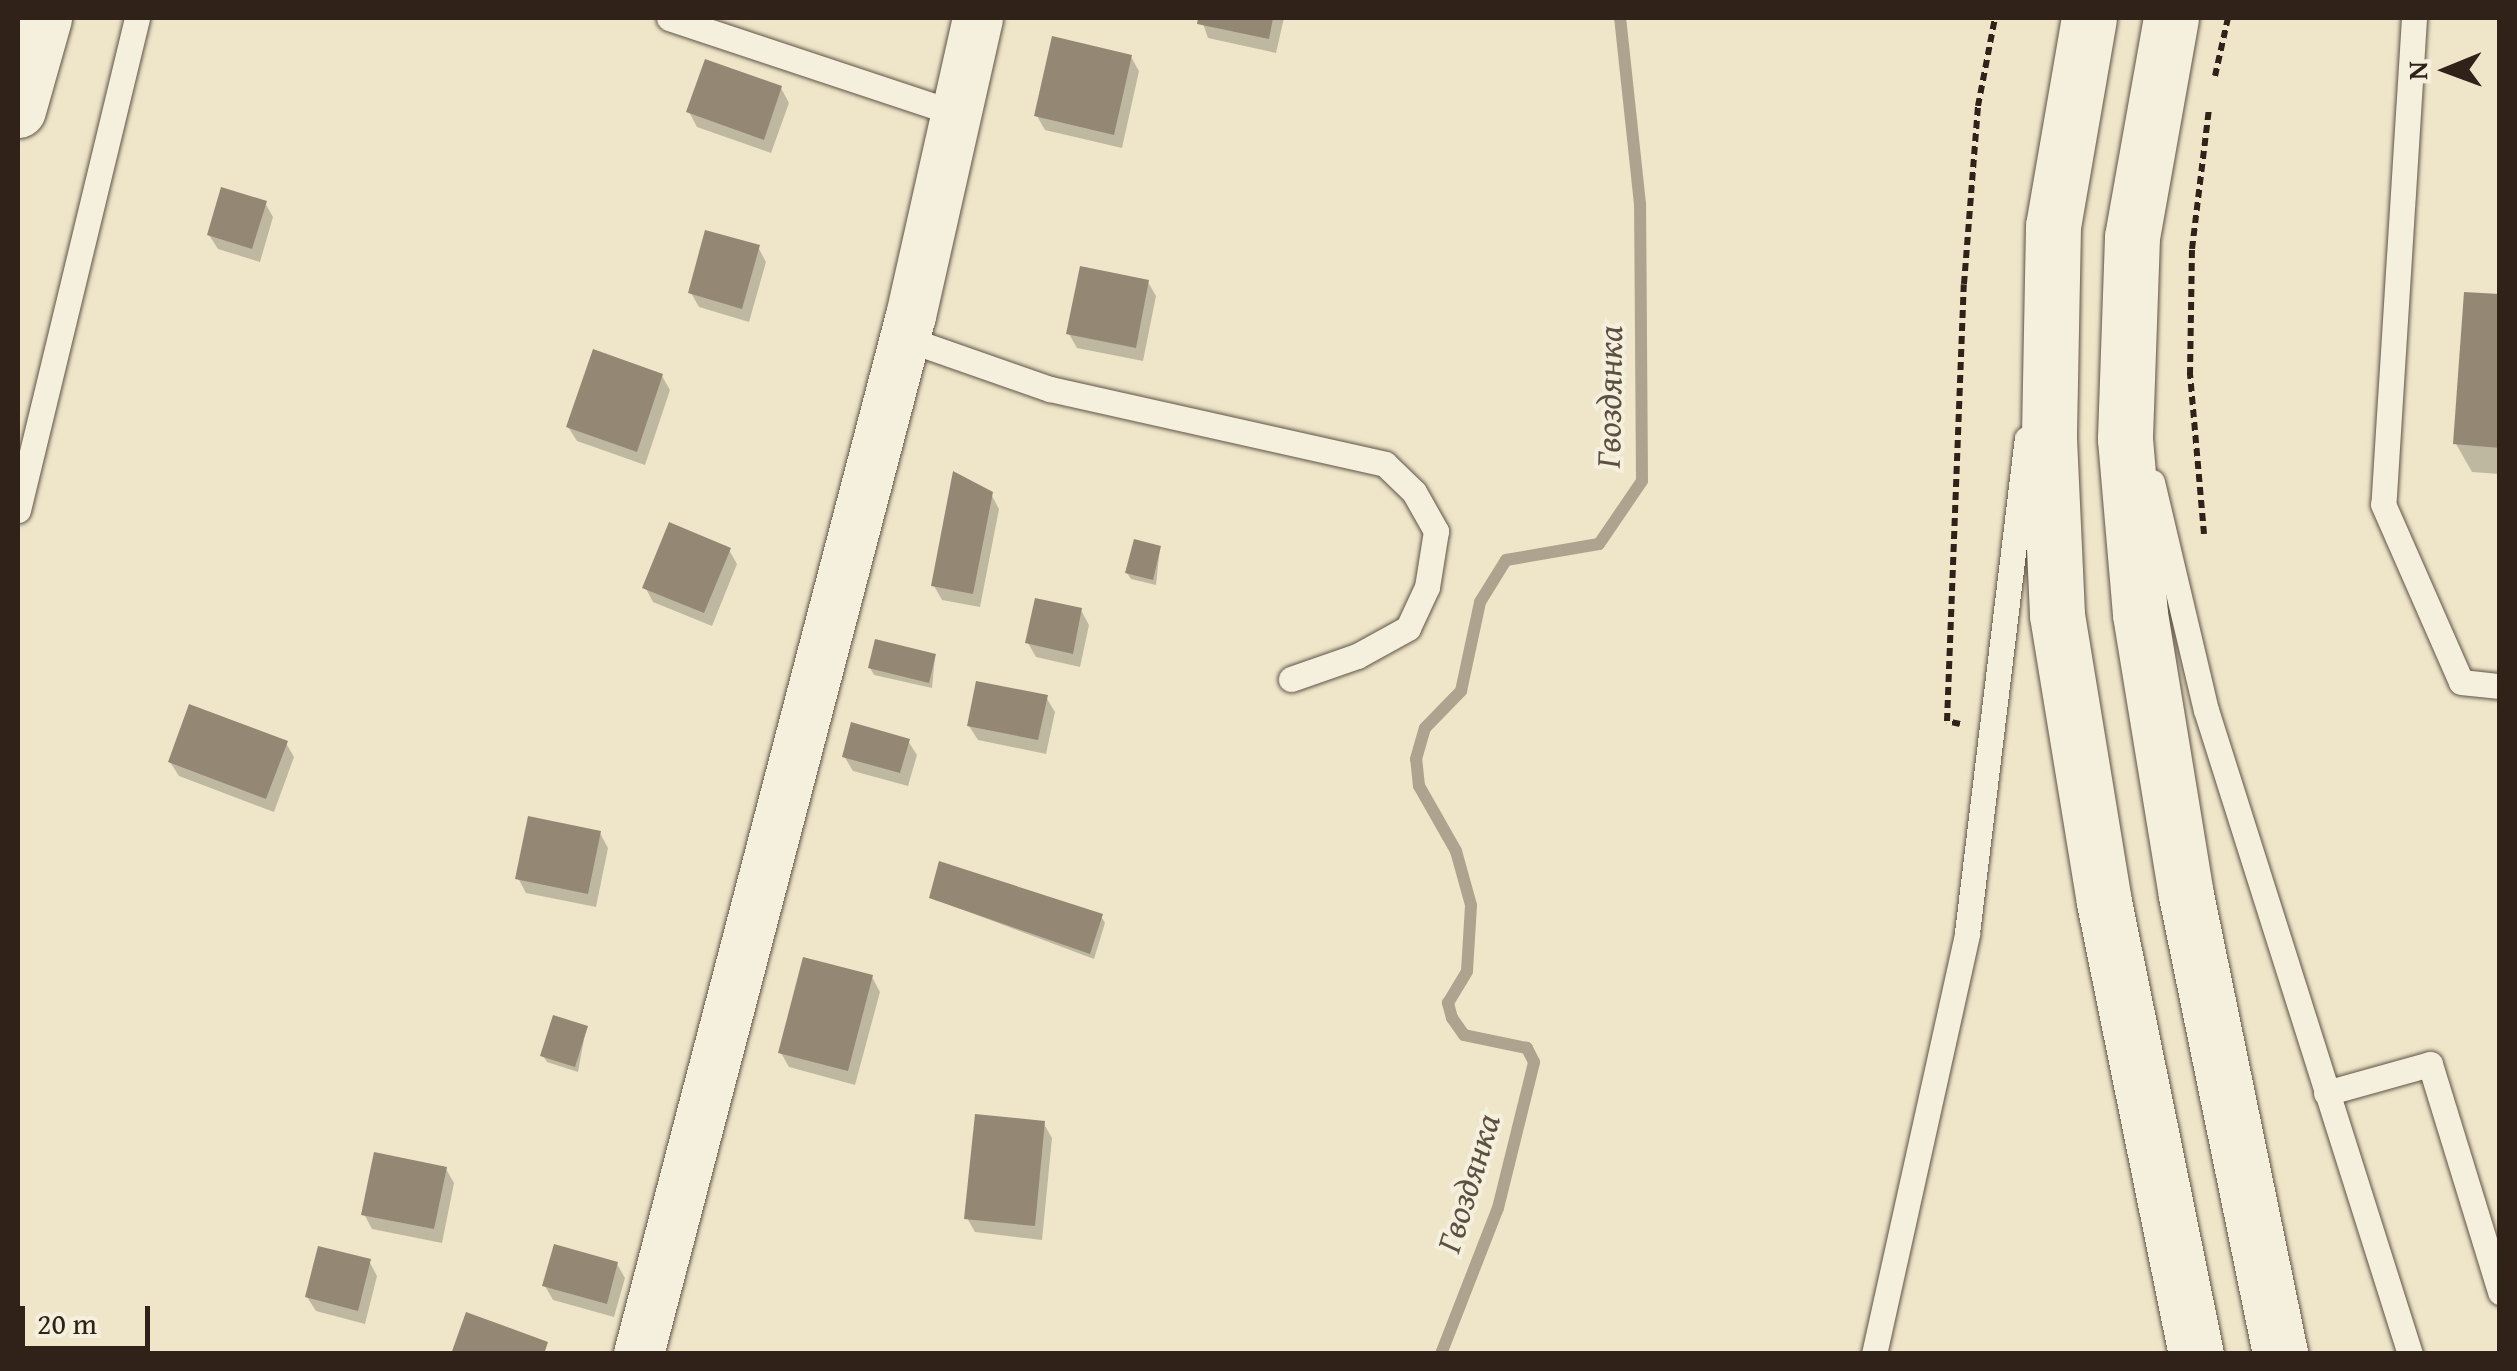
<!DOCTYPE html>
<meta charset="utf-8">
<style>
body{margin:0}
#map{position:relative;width:2517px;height:1371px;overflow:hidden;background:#efe6ca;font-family:"Gentium Book Plus",serif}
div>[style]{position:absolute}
.shadow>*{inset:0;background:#0003}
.stream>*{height:12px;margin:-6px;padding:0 6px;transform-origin:6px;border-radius:6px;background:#aea38e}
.building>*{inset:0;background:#948875}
.path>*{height:6px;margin-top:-3px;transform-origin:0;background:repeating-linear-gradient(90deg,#312219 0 8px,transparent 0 13px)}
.roads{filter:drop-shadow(0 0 2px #605345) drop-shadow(0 0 2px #605345)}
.service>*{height:25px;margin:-12.5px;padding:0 12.5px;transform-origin:12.5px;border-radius:12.5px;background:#f5efdd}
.minor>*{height:50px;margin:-25px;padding:0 25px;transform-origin:25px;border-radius:25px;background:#f5efdd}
.tertiary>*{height:55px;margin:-27.5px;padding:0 27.5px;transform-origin:27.5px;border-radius:27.5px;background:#f5efdd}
span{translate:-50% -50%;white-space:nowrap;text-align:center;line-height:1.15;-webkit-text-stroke:8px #f5efdd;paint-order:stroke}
.water-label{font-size:35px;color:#5d4f42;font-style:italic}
.frame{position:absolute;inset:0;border:20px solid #312219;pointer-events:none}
.north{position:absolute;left:2397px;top:20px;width:100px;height:100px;-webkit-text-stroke:8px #f5efdd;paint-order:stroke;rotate:269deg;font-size:28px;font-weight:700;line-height:40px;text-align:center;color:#312219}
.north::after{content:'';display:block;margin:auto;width:35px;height:45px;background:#312219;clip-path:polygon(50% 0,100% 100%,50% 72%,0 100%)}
.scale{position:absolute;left:20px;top:1306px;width:130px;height:45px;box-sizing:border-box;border:5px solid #312219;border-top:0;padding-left:12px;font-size:30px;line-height:35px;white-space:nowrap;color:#312219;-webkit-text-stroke:8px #f5efdd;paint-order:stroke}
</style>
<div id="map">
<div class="shadow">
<i style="clip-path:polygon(1201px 18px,1284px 18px,1276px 53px,1208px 38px)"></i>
<i style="clip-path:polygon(1131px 57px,1139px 71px,1122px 148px,1045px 130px,1037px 116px)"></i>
<i style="clip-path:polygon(781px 88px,789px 103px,771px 153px,697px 127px,689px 112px)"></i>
<i style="clip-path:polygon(265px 203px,273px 217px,260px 262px,218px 249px,209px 235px)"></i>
<i style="clip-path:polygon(758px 247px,766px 262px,749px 322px,699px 307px,691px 293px)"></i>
<i style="clip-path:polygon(1148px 282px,1156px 296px,1143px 361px,1077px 348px,1069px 334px)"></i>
<i style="clip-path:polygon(2500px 297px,2500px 474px,2472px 472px,2456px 444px)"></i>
<i style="clip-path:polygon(662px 376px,670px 390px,645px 465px,577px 441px,568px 427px)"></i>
<i style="clip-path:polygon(991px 494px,999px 509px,980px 607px,942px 600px,934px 586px)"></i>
<i style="clip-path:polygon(1160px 548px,1156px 585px,1131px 579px,1127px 573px)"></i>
<i style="clip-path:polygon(729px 550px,737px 564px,712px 626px,653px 602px,645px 587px)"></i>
<i style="clip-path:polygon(1081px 610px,1089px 625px,1080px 667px,1036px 657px,1028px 643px)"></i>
<i style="clip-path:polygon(935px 656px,932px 688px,874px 675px,870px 668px)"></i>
<i style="clip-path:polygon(1046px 697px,1055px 712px,1046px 754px,978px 740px,969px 726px)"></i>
<i style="clip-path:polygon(908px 741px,917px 755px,908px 786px,853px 771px,844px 756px)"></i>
<i style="clip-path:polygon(286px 743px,294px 757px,274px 812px,179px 776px,170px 762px)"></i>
<i style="clip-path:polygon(600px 833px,608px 848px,596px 907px,526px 893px,518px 878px)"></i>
<i style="clip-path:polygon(932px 898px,1101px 916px,1105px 923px,1094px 959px)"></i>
<i style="clip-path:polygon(872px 977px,880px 992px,855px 1085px,789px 1067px,781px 1053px)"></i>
<i style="clip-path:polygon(586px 1028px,578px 1072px,547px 1062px,543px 1056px)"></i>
<i style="clip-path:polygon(1044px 1124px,1052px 1138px,1042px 1240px,975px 1232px,967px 1218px)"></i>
<i style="clip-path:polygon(446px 1169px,454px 1183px,442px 1243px,372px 1229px,364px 1214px)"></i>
<i style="clip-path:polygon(369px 1261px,377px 1276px,365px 1324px,316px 1311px,307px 1297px)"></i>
<i style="clip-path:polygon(617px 1264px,625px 1278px,614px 1317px,553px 1300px,545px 1286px)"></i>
</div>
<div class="stream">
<i style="left:1441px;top:1354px;width:157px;rotate:-68.7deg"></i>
<i style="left:1498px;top:1208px;width:150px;rotate:-76.1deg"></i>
<i style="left:1534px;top:1062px;width:16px;rotate:-117deg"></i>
<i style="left:1527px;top:1048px;width:64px;rotate:-168.3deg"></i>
<i style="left:1464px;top:1035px;width:21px;rotate:-125deg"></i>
<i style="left:1452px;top:1018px;width:16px;rotate:-105deg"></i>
<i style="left:1448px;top:1003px;width:37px;rotate:-59deg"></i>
<i style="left:1467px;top:971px;width:66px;rotate:-86.5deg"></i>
<i style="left:1471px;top:905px;width:56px;rotate:-105.5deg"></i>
<i style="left:1456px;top:851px;width:75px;rotate:-119.6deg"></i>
<i style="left:1419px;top:786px;width:27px;rotate:-96deg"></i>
<i style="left:1416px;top:759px;width:32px;rotate:-74deg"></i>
<i style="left:1425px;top:728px;width:52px;rotate:-45.8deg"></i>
<i style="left:1461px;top:691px;width:91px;rotate:-77.9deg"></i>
<i style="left:1480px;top:602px;width:49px;rotate:-58.2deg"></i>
<i style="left:1506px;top:560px;width:94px;rotate:-9.8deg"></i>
<i style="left:1599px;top:544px;width:76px;rotate:-55.7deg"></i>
<i style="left:1642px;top:481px;width:277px;rotate:-90.4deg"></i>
<i style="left:1640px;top:204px;width:187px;rotate:-96.1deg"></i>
</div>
<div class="building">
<i style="clip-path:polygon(1198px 18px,1273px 18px,1269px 39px,1197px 24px)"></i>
<i style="clip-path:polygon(1052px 36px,1132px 55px,1114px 135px,1034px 116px)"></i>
<i style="clip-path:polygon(705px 59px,782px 86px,764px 140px,686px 112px)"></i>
<i style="clip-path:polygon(221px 187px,267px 201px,252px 249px,207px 235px)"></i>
<i style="clip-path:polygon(705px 230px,760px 245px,742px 309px,688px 293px)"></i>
<i style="clip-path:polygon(1080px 266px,1149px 280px,1136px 348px,1066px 334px)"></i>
<i style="clip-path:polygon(2464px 292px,2500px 294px,2500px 448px,2453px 444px)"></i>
<i style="clip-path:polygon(593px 349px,663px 374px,637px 452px,566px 427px)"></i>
<i style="clip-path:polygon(953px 471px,993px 492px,973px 594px,931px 586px)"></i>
<i style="clip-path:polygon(669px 522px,731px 548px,704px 613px,642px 588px)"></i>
<i style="clip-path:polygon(1134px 539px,1161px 546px,1153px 580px,1125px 573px)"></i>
<i style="clip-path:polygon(1035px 598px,1082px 608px,1073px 654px,1025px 643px)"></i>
<i style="clip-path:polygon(875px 639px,936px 654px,929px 683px,868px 668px)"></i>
<i style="clip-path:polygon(976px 681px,1048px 695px,1038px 740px,967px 726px)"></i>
<i style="clip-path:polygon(189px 704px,288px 741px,266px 799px,168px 762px)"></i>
<i style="clip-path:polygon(851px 722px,910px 739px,900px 773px,842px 757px)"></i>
<i style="clip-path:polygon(528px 816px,601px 831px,588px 894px,515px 879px)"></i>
<i style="clip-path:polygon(939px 861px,1103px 914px,1090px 954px,929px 898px)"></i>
<i style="clip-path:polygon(803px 957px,873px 975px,848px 1071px,778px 1053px)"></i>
<i style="clip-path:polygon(553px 1015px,588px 1026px,575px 1067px,540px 1056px)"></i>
<i style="clip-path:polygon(975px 1114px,1045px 1121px,1035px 1226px,964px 1219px)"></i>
<i style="clip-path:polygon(374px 1152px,447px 1167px,434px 1229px,361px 1215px)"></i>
<i style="clip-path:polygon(554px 1244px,618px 1262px,607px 1304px,542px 1286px)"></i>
<i style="clip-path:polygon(318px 1246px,371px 1259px,358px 1311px,305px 1297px)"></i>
<i style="clip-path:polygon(466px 1312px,548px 1342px,544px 1354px,451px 1354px)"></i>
</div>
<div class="path">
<i style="left:2215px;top:76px;width:59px;rotate:-77.4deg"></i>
<i style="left:2204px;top:534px;width:160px;rotate:-95deg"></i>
<i style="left:2190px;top:375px;width:126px;rotate:-89.1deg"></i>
<i style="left:2192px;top:249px;width:142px;rotate:-83.1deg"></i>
<i style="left:1960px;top:724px;width:13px;rotate:-167deg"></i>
<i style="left:1947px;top:721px;width:437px;rotate:-87.8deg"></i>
<i style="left:1964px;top:284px;width:179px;rotate:-85.5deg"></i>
<i style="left:1978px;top:106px;width:90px;rotate:-79.1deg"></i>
</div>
<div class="roads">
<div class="service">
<i style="left:669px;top:18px;width:301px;rotate:18.4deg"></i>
<i style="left:2414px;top:18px;width:487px;rotate:93.6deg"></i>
<i style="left:2383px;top:504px;width:194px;rotate:66.3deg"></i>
<i style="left:2461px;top:682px;width:39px;rotate:6deg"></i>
<i style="left:904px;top:338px;width:155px;rotate:19.3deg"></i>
<i style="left:1050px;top:389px;width:343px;rotate:12.6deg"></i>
<i style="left:1385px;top:464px;width:40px;rotate:44deg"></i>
<i style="left:1414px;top:492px;width:45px;rotate:60.6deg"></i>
<i style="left:1436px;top:531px;width:57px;rotate:99.1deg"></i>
<i style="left:1427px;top:587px;width:45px;rotate:114.9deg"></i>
<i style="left:1408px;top:628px;width:58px;rotate:151.2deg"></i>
<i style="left:1357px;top:656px;width:70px;rotate:160.8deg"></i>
<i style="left:2152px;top:482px;width:234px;rotate:76.7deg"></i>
<i style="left:2206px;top:710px;width:676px;rotate:72.42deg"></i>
<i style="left:18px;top:510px;width:506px;rotate:-76.4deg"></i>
<i style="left:2326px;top:1093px;width:108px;rotate:-15.6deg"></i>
<i style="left:2430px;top:1064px;width:239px;rotate:72.9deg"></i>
<i style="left:1874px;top:1354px;width:431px;rotate:-77.5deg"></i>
<i style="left:1967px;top:933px;width:498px;rotate:-83.1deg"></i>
</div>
<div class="minor">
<i style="left:639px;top:1354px;width:1073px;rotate:-75.32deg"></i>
<i style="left:911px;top:316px;width:305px;rotate:-77.3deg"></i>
</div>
<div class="tertiary">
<i style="left:2089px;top:18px;width:211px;rotate:99.8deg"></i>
<i style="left:2053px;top:226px;width:212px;rotate:91.1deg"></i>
<i style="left:2049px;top:438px;width:177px;rotate:87.4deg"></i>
<i style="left:2057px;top:615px;width:291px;rotate:80.7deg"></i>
<i style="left:2104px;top:902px;width:461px;rotate:78.5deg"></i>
<i style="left:2171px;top:18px;width:222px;rotate:100.1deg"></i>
<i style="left:2132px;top:237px;width:202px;rotate:92deg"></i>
<i style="left:2125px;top:439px;width:176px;rotate:85.1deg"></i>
<i style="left:2140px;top:614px;width:285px;rotate:80.7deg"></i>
<i style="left:2186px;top:895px;width:469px;rotate:78.4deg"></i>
<i style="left:18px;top:110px;width:96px;rotate:-74.2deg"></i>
</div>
</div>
<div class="water-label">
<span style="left:1609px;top:397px;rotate:-89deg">Гвоздянка</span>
<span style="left:1468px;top:1183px;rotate:-73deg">Гвоздянка</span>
</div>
<div class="frame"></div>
<div class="north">N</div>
<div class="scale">20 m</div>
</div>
